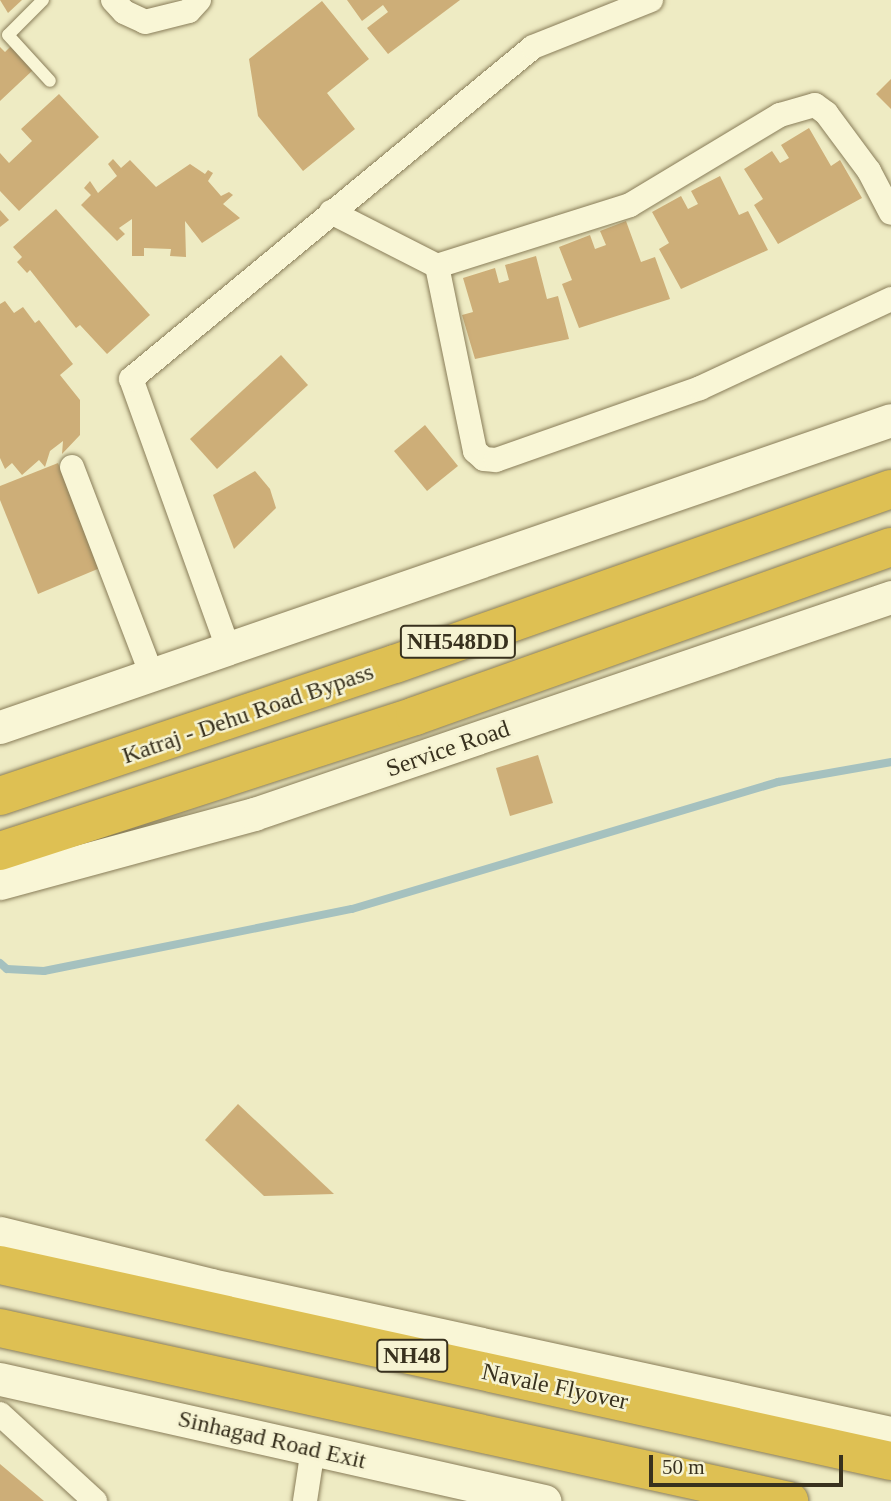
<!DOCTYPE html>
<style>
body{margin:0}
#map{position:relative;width:891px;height:1501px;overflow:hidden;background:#eeebc3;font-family:"Times New Roman",serif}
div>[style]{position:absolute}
.stream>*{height:8px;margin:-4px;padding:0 4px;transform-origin:4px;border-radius:4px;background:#a5c1bf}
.building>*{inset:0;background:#cdae78}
.roads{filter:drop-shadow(0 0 2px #897d59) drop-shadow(0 0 2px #897d59)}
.lane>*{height:12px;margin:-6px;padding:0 6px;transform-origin:6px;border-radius:6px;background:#f9f6d6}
.street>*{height:24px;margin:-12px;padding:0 12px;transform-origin:12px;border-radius:12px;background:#f9f6d6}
.secondary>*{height:33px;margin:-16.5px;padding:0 16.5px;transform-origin:16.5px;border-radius:16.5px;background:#f9f6d6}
.highway>*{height:38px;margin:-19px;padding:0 19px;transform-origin:19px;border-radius:19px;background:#dec053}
span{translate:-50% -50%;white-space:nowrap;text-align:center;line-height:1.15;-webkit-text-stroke:5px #f6f3d2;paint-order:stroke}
.shield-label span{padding:2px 5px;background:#f6f3d2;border:2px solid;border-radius:5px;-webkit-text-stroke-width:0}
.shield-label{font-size:23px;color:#38311e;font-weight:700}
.street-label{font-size:24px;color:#38311e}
.scale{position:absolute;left:649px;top:1455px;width:194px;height:32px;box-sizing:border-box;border:4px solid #38311e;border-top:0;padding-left:9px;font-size:21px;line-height:24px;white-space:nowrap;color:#38311e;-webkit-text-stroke:5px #f6f3d2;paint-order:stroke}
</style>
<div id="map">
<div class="stream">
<i style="left:0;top:963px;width:9px;rotate:41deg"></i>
<i style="left:7px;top:969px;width:37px;rotate:3deg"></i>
<i style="left:44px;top:971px;width:314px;rotate:-11.4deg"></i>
<i style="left:352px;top:909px;width:445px;rotate:-16.6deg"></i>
<i style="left:778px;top:782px;width:115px;rotate:-10deg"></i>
</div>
<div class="building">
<i style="clip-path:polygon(0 0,22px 0,8px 13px)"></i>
<i style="clip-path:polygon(347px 0,460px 0,388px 54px,367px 28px,388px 12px,383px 5px,362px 21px)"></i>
<i style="clip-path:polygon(322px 1px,369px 59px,327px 93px,355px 129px,303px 171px,258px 116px,249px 59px)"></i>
<i style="clip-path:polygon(11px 46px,33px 70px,0 101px,0 47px,5px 52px)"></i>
<i style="clip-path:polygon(891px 79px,891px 109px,876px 94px)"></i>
<i style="clip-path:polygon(59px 94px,99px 137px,19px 211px,0 191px,0 153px,9px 163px,32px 141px,21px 129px)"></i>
<i style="clip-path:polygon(809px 128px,831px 166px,840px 160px,862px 198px,778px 244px,754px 205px,763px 199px,744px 169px,772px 151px,780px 163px,789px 158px,781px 145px)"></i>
<i style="clip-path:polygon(113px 159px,121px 168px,130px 160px,156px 187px,190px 164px,205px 174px,208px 170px,213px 173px,208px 181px,221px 196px,229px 192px,233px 195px,223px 204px,240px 218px,202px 243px,185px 221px,186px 257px,170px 256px,171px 249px,144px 248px,144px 256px,132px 256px,132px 219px,119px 228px,125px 234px,117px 241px,81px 205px,91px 195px,84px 188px,90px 181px,98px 193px,117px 176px,108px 164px)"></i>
<i style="clip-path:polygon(720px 176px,739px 215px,748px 211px,768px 250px,681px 289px,659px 249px,669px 243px,652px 212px,681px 196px,688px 209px,698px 204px,691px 191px)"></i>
<i style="clip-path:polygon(56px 209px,150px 315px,107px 354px,80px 325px,76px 328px,30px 270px,27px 273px,17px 262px,22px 257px,13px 247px)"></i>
<i style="clip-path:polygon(0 210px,9px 220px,0 227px)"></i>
<i style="clip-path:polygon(626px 221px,641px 262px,655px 257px,670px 299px,579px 328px,562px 284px,572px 280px,559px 247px,590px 235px,595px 249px,606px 245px,600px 231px)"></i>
<i style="clip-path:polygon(536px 256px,547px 299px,558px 296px,569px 339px,475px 359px,462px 315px,473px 312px,463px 278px,495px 268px,499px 283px,509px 280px,505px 265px)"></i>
<i style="clip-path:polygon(5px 301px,14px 313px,23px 307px,35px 323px,39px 320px,73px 364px,60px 375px,80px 400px,80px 435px,62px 454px,63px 441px,50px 451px,45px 467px,39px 460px,22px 475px,12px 463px,5px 469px,0 458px,0 304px)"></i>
<i style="clip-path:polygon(281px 355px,308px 385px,217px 469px,190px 439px)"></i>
<i style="clip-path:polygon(425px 425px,458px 466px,427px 491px,394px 451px)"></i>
<i style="clip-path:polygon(58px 463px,100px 568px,38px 594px,0 500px,0 486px)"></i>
<i style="clip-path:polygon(255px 471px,270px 489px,276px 508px,234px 549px,213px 495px)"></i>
<i style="clip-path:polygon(538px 755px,553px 803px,510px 816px,496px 768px)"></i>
<i style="clip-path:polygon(238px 1104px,334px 1194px,264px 1196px,205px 1140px)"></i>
<i style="clip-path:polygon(0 1464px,44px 1501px,0 1501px)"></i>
</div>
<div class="roads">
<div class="lane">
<i style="left:43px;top:0;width:49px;rotate:135deg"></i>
<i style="left:8px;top:35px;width:62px;rotate:47.6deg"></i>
</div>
<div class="street">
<i style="left:113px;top:0;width:16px;rotate:47deg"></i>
<i style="left:124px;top:12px;width:23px;rotate:25deg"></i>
<i style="left:145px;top:22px;width:45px;rotate:-14deg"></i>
<i style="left:189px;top:11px;width:15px;rotate:-48deg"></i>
<i style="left:331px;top:212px;width:119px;rotate:27deg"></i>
<i style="left:437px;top:266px;width:202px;rotate:-17.5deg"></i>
<i style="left:630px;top:205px;width:175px;rotate:-31deg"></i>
<i style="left:780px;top:115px;width:36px;rotate:-16deg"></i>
<i style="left:815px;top:105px;width:14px;rotate:36deg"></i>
<i style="left:826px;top:113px;width:72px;rotate:53.4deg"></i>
<i style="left:869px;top:171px;width:47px;rotate:62.4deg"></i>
<i style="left:437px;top:266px;width:189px;rotate:78.4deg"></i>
<i style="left:475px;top:451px;width:12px;rotate:42deg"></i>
<i style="left:484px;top:459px;width:12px;rotate:5deg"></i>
<i style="left:496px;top:460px;width:216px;rotate:-19.4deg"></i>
<i style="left:700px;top:388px;width:211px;rotate:-25deg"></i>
<i style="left:72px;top:467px;width:223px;rotate:69deg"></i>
<i style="left:228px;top:648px;width:286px;rotate:-109.8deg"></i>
<i style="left:131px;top:379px;width:521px;rotate:-39.55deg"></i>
<i style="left:533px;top:47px;width:127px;rotate:-21.7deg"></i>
<i style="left:0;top:1414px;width:129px;rotate:42.5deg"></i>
<i style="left:305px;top:1501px;width:53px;rotate:-81.3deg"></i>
</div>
<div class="secondary">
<i style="left:0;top:727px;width:942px;rotate:-19.01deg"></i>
<i style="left:0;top:883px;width:263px;rotate:-15.2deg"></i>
<i style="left:254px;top:814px;width:673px;rotate:-18.81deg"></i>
<i style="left:0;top:1233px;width:217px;rotate:13.8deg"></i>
<i style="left:211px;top:1285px;width:696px;rotate:12.28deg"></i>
<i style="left:0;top:1379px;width:558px;rotate:12.64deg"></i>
</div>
<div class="highway">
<i style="left:0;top:796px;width:416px;rotate:-18.5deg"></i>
<i style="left:395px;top:664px;width:526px;rotate:-19.43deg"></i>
<i style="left:0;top:851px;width:436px;rotate:-18deg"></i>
<i style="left:415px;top:716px;width:505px;rotate:-19.55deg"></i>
<i style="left:0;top:1265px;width:912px;rotate:12.41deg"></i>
<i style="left:0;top:1328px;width:808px;rotate:12.37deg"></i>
</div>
</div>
<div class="shield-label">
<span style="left:458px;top:642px">NH548DD</span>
<span style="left:412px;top:1356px">NH48</span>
</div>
<div class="street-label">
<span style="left:248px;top:714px;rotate:-19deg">Katraj - Dehu Road Bypass</span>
<span style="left:448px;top:749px;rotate:-19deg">Service Road</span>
<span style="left:555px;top:1387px;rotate:12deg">Navale Flyover</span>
<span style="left:272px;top:1440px;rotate:13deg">Sinhagad Road Exit</span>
</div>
<div class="scale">50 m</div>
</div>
